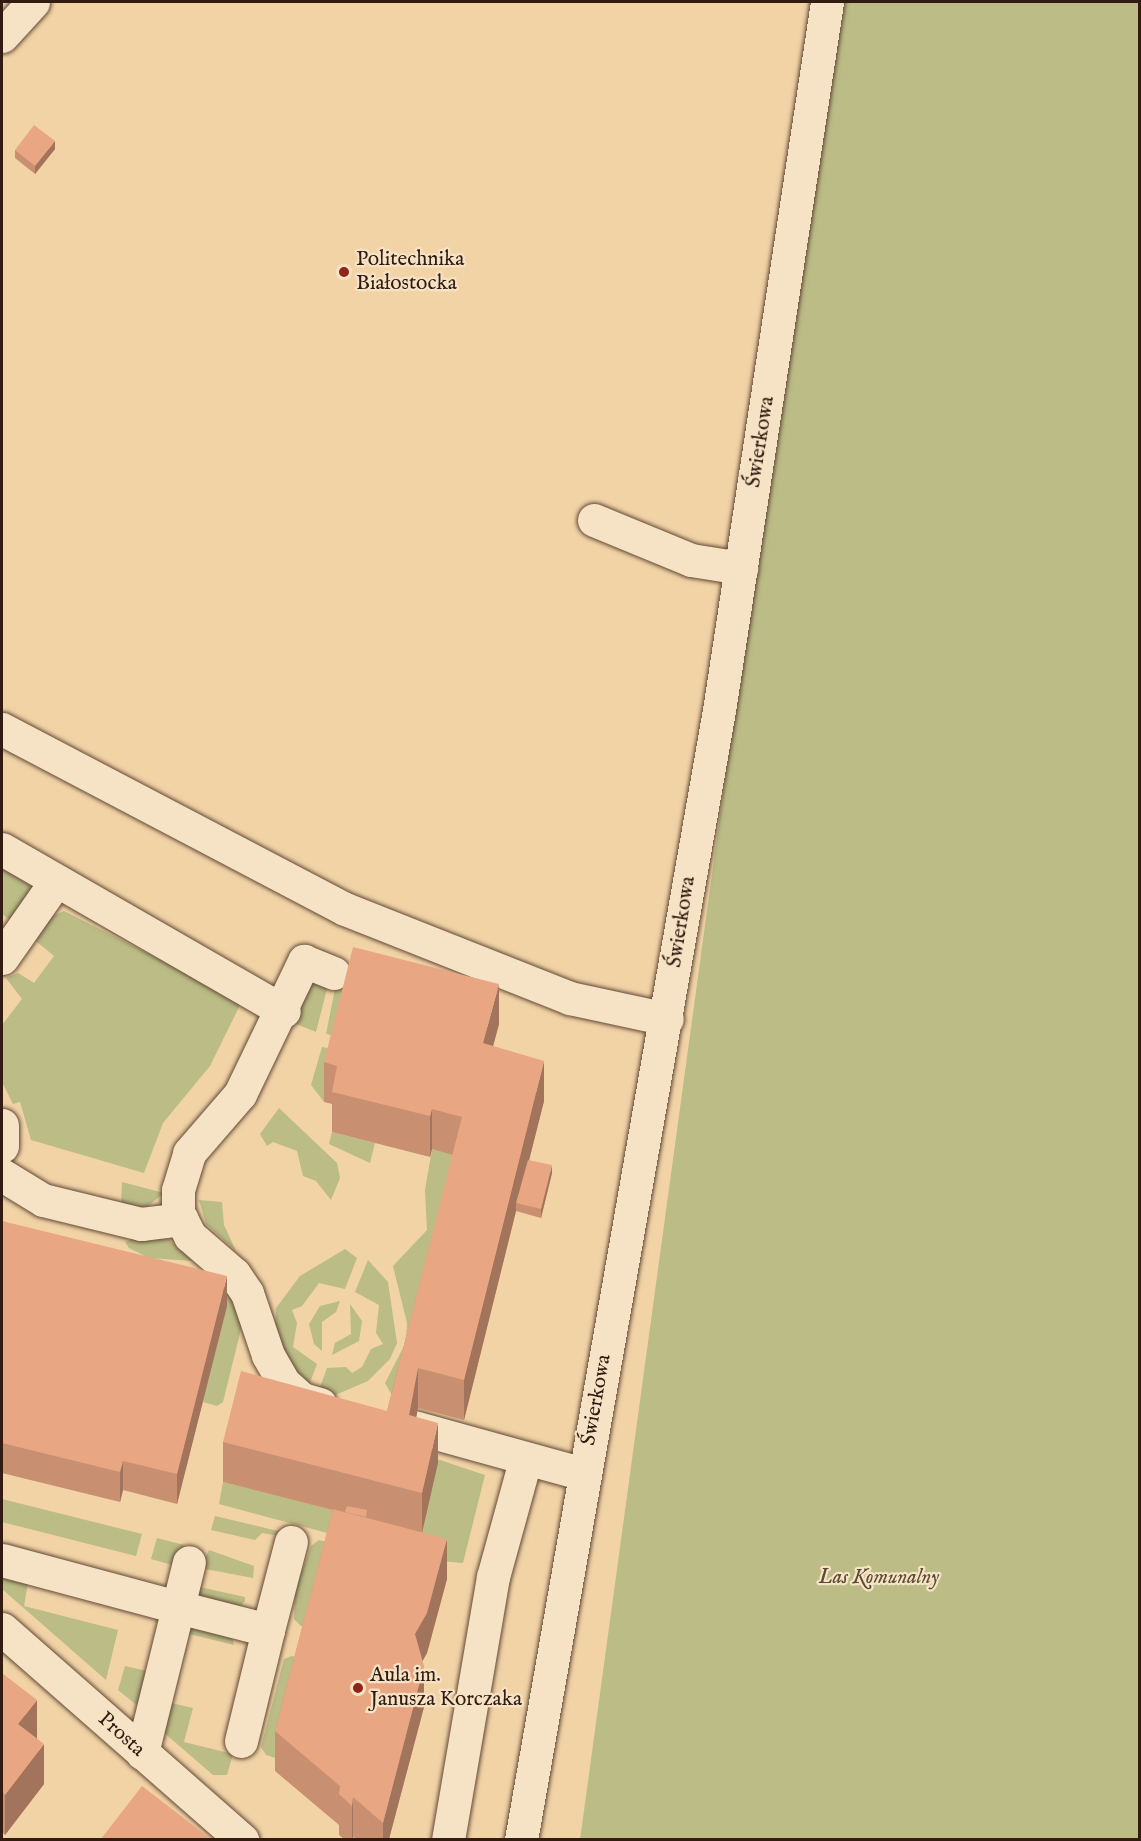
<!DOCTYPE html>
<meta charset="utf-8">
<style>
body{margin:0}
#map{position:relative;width:1141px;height:1841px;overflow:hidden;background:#f1d3a6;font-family:"IM FELL English",serif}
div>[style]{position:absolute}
.green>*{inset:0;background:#bbbc86}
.roads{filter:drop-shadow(0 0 2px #624936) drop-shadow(0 0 2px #624936)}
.minor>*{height:33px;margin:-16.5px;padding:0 16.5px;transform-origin:16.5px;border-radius:16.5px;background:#f6e2c5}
.wall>*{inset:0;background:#c88f71}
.shaded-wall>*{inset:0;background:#a2745c}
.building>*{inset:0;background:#e8a683}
.dots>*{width:16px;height:16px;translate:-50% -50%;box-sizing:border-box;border:3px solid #f6e2c5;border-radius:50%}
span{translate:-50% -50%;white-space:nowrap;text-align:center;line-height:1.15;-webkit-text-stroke:4.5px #f6e2c5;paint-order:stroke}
.poi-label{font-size:21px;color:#321b10}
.left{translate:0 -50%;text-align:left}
.street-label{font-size:21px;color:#321b10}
.park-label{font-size:21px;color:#5b4b33;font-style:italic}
.frame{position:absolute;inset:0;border:3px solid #321b10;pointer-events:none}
</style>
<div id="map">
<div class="green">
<i style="clip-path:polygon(843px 2px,1139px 2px,1139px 1839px,580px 1840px,766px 479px)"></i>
<i style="clip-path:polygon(2px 866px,27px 880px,31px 890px,11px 921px,2px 914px)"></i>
<i style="clip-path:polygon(64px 911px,242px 1001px,210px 1066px,163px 1123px,144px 1173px,31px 1140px,20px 1102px,13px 1104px,2px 1082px,2px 1025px,22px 999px,6px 978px,18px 973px,34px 983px,54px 956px,31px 937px,48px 918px)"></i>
<i style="clip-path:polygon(329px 981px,316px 1032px,289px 1021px,312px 982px)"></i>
<i style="clip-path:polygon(336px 984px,353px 987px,340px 1037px,326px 1034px)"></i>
<i style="clip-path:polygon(322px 1047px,337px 1050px,324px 1102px,311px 1085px)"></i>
<i style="clip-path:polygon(279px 1108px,337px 1163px,340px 1178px,331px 1200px,316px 1181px,303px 1176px,297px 1151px,273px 1142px,267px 1146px,260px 1134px)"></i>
<i style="clip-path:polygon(332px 1132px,375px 1143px,370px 1163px,329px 1144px)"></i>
<i style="clip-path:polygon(432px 1149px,462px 1157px,394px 1399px,385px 1383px,406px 1342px,407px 1323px,393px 1266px,427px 1230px,425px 1190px)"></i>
<i style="clip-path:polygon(122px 1182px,164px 1193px,143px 1210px,121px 1203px)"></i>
<i style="clip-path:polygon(199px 1200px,222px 1202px,224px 1225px,236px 1251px,206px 1224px)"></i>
<i style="clip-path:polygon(135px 1238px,168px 1239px,193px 1261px,149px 1258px,129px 1248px,125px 1242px)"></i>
<i style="clip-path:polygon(345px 1249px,357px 1258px,345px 1289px,319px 1283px,302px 1306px,292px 1310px,297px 1323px,293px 1347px,317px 1364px,309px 1385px,289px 1367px,275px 1329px,276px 1308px,300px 1276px)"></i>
<i style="clip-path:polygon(368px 1260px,388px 1282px,397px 1343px,390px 1359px,368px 1381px,333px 1396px,319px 1390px,327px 1368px,346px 1367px,352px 1373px,362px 1367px,371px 1349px,383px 1344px,376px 1333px,379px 1305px,355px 1292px)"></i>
<i style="clip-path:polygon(217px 1279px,244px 1317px,223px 1402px,217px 1406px,203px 1402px)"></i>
<i style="clip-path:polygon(340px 1301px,336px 1312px,322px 1322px,322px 1351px,314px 1344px,309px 1324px,320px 1306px)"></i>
<i style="clip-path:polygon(350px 1304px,362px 1321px,359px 1341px,332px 1355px,335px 1343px,351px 1334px)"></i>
<i style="clip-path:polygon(410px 1450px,485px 1475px,463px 1563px,428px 1560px,219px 1504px,223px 1482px,422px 1532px,438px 1463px)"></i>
<i style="clip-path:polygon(2px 1499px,142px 1534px,136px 1556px,2px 1522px)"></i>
<i style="clip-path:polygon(215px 1516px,286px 1533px,286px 1537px,262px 1533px,255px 1540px,211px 1530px)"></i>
<i style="clip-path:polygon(157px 1538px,184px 1545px,179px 1567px,151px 1559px)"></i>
<i style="clip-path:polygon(319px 1540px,447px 1574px,447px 1579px,410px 1569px,312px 1628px,301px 1626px,294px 1619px,295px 1590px,311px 1546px)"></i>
<i style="clip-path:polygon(209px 1550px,254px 1566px,253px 1578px,200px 1568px)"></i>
<i style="clip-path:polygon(2px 1574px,28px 1583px,24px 1606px,118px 1630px,106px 1680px,2px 1589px)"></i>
<i style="clip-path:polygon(195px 1586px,245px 1597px,245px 1601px,240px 1607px,198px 1598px)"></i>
<i style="clip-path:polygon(191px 1625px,232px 1637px,234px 1645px,185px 1633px)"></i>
<i style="clip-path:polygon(292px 1656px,304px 1659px,278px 1759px,266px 1755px,261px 1747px,284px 1659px)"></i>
<i style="clip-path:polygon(125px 1666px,147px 1671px,139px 1707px,118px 1690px)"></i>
<i style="clip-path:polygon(171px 1703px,193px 1708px,184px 1742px,233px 1754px,227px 1775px,213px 1775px,162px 1731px)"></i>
</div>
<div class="roads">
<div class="minor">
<i style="left:2px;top:36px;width:46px;rotate:-47.6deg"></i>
<i style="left:594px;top:520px;width:105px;rotate:22.4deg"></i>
<i style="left:691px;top:560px;width:51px;rotate:9.1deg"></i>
<i style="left:2px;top:729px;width:387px;rotate:27.7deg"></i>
<i style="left:345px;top:909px;width:242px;rotate:21.6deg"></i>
<i style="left:570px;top:998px;width:99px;rotate:12.2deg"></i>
<i style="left:2px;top:849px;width:325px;rotate:29.9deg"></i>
<i style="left:2px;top:958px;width:94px;rotate:-55deg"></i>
<i style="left:2px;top:1125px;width:21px;rotate:90deg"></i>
<i style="left:2px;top:1175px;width:48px;rotate:31.4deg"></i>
<i style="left:43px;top:1200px;width:101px;rotate:13.8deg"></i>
<i style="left:141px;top:1224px;width:41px;rotate:-7deg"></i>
<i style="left:320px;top:1404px;width:19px;rotate:-164deg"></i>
<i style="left:302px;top:1399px;width:24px;rotate:-138deg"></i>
<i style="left:284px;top:1383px;width:32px;rotate:-120deg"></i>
<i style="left:268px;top:1355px;width:65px;rotate:-108.7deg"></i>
<i style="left:247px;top:1293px;width:23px;rotate:-124deg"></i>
<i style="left:234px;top:1274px;width:58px;rotate:-139.2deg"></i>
<i style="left:190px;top:1236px;width:27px;rotate:-117deg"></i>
<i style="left:178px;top:1212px;width:22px;rotate:-90deg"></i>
<i style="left:178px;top:1190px;width:39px;rotate:-73deg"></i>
<i style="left:189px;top:1153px;width:78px;rotate:-49.2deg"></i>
<i style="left:240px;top:1094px;width:148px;rotate:-64.3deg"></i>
<i style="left:304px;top:961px;width:32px;rotate:22deg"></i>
<i style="left:414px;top:1427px;width:176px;rotate:15.5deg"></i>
<i style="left:2px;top:1560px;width:182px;rotate:15deg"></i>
<i style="left:178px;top:1607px;width:46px;rotate:-76.3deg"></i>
<i style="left:2px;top:1629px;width:320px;rotate:41.3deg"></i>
<i style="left:241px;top:1741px;width:114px;rotate:-76.3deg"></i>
<i style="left:142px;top:1753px;width:150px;rotate:-76.1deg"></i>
<i style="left:178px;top:1607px;width:93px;rotate:14.3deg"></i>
<i style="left:268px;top:1630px;width:91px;rotate:-75.4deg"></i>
<i style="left:448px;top:1840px;width:267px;rotate:-80.3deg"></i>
<i style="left:493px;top:1577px;width:120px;rotate:-74.6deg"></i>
<i style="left:521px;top:1840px;width:1153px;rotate:-80.06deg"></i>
<i style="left:720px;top:704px;width:710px;rotate:-81.33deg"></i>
</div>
</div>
<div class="wall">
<i style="clip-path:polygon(55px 149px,35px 174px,15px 158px,15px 150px)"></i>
<i style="clip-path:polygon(499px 1024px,493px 1046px,544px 1101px,529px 1160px,552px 1173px,541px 1218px,516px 1211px,464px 1420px,418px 1408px,416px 1417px,438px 1463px,422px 1532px,447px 1579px,427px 1653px,422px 1662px,424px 1707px,389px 1839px,356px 1839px,353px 1837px,353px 1839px,344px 1839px,339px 1835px,339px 1825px,275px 1771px,275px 1731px,333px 1510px,223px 1482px,223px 1442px,387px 1411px,453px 1155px,432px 1149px,430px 1157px,332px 1132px,332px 1104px,324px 1102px,324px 1062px)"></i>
<i style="clip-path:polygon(2px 1221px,227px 1306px,177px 1504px,123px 1490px,120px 1502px,2px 1473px)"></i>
<i style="clip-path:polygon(2px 1673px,37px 1738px,44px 1784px,5px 1835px,2px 1832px)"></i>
</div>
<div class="shaded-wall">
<i style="clip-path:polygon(55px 141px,55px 149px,35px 174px,35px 166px)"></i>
<i style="clip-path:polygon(499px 984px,499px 1024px,483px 1083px,483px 1043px)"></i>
<i style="clip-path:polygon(544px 1061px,544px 1101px,518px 1204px,516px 1203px,516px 1211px,464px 1420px,464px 1380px)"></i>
<i style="clip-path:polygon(432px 1109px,432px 1149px,430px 1157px,430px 1116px)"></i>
<i style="clip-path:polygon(552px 1165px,552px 1173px,541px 1218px,541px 1209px)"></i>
<i style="clip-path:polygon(227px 1276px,227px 1306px,177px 1504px,177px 1474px)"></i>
<i style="clip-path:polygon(418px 1368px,418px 1408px,409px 1455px,409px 1415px)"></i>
<i style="clip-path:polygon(438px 1423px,438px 1463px,422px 1533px,422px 1493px)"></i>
<i style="clip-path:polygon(123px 1461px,123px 1490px,120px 1502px,120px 1472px)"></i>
<i style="clip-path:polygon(447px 1539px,447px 1579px,427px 1653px,415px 1674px,415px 1634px)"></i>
<i style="clip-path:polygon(424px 1666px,424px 1707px,389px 1839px,383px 1839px,383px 1823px)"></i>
<i style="clip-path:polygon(37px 1700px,37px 1740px,18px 1724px)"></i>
<i style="clip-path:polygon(44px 1744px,44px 1784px,5px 1835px,5px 1795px)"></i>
<i style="clip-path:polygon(353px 1797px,353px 1839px,352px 1839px,352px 1806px)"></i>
</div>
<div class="building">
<i style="clip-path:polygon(34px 125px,55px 141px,35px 166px,15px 150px)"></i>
<i style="clip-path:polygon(353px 947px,499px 984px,483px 1043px,544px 1061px,464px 1380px,418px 1368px,409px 1415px,438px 1423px,422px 1493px,223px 1442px,241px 1371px,387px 1411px,390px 1400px,462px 1117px,432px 1109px,430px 1116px,332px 1092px,337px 1066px,324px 1062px)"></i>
<i style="clip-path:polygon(528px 1160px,552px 1165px,541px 1209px,516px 1203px)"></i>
<i style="clip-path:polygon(2px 1221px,227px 1276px,177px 1474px,123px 1461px,120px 1472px,2px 1443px)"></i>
<i style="clip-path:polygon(347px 1506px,367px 1510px,366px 1517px,345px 1512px)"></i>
<i style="clip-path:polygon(333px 1509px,447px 1539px,427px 1613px,415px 1634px,424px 1666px,383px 1823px,353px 1797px,352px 1806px,339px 1794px,340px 1786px,275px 1731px)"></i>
<i style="clip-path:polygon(2px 1673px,37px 1700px,18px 1724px,44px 1744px,5px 1795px,2px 1792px)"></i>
<i style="clip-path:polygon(142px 1786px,211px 1839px,101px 1839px)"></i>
</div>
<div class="dots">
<i style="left:344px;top:272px;background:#8f2418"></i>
<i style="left:358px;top:1688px;background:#8f2418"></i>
</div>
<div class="poi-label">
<span class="left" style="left:356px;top:272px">Politechnika<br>Białostocka</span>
<span class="left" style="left:370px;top:1688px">Aula im.<br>Janusza Korczaka</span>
</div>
<div class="street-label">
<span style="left:761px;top:442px;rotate:-81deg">Świerkowa</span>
<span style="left:682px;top:922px;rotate:-81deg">Świerkowa</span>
<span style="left:597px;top:1400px;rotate:-80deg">Świerkowa</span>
<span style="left:121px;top:1735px;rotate:42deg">Prosta</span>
</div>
<div class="park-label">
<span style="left:879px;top:1578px">Las Komunalny</span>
</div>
<div class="frame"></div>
</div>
